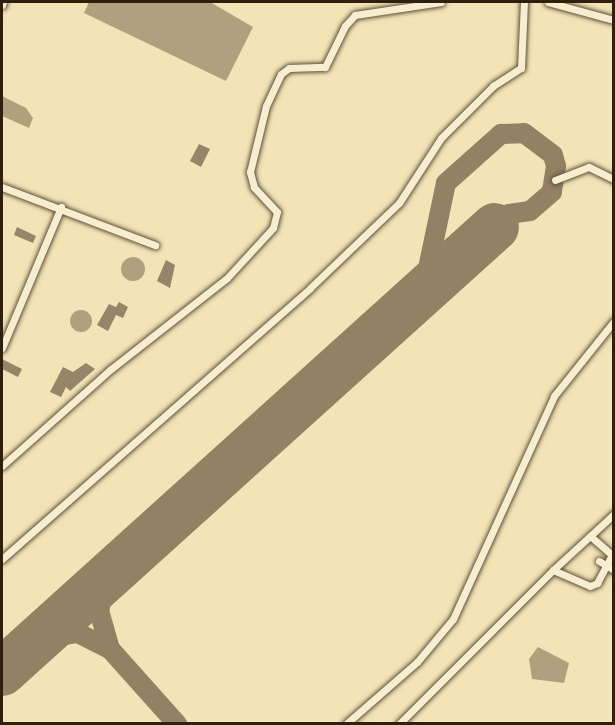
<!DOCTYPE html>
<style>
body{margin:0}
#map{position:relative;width:615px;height:725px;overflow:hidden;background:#f2e4b7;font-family:"IM FELL Great Primer",serif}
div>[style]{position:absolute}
.water>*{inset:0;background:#b0a17e}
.round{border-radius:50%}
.taxiway>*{height:20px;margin:-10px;padding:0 10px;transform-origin:10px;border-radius:10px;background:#908262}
.runway>*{height:48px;margin:-24px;padding:0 24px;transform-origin:24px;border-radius:24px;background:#908262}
.building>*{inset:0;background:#948666}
.roads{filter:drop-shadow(0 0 2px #605138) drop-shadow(0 0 2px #605138)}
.minor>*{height:7px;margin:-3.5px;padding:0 3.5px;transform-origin:3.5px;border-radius:3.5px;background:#f7edd0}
span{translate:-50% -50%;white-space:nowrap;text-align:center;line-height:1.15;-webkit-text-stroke:4.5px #f7edd0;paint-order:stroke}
.frame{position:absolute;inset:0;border:3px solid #2f200e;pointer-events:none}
</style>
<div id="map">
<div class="water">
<i style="clip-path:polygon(89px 2px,210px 2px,253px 27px,226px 81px,84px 13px)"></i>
<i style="clip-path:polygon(2px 96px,26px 108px,33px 118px,29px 128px,2px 116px)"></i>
<i class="round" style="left:121px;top:257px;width:24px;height:24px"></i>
<i class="round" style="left:70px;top:310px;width:22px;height:22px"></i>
<i style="clip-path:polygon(538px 647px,569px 663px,564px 683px,532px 679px,529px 659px)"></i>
</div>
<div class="taxiway">
<i style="left:423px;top:292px;width:111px;rotate:-78.1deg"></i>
<i style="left:446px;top:183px;width:74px;rotate:-41.7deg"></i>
<i style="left:501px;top:134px;width:23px;rotate:-2deg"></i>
<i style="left:524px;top:133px;width:36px;rotate:37deg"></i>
<i style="left:553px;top:155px;width:11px;rotate:75deg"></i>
<i style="left:556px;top:166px;width:26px;rotate:99deg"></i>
<i style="left:552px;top:192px;width:29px;rotate:139deg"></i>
<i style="left:530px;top:211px;width:21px;rotate:172deg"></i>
<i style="left:509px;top:214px;width:19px;rotate:137deg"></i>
<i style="left:39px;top:639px;width:39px;rotate:-9deg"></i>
<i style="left:78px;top:633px;width:36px;rotate:27deg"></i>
<i style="left:110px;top:649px;width:40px;rotate:-106deg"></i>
<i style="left:99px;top:611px;width:23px;rotate:-77deg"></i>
<i style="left:104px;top:589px;width:26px;rotate:-58deg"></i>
<i style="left:110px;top:649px;width:101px;rotate:48.2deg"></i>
</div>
<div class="runway">
<i style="left:2px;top:672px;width:664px;rotate:-42.07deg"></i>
</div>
<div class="building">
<i style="clip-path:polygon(199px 144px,210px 149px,201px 167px,190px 161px)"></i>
<i style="clip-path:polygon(17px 227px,36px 236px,33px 243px,14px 235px)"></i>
<i style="clip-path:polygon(166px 260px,175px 265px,170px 288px,157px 281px)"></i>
<i style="clip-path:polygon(119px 302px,128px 307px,123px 318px,116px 315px,108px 331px,97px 325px,109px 304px,116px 307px)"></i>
<i style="clip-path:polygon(2px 359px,22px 369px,18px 377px,2px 369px)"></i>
<i style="clip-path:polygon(86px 363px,95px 369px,70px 391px,66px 387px,61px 397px,50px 392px,63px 367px,73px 372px)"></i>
</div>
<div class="roads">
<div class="minor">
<i style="left:548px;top:2px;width:68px;rotate:15.3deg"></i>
<i style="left:2px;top:5px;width:3px;rotate:-72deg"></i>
<i style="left:555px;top:180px;width:36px;rotate:-21deg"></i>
<i style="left:589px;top:167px;width:28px;rotate:26deg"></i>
<i style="left:2px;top:187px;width:164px;rotate:20.8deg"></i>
<i style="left:2px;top:348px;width:153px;rotate:-67.3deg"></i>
<i style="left:2px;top:466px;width:146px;rotate:-41.7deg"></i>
<i style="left:111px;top:369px;width:147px;rotate:-38.1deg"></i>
<i style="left:227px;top:278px;width:68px;rotate:-47.4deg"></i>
<i style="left:273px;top:228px;width:16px;rotate:-76deg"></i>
<i style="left:277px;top:212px;width:34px;rotate:-133deg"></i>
<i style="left:254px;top:187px;width:16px;rotate:-105deg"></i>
<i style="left:250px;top:172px;width:68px;rotate:-76.4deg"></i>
<i style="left:266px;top:106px;width:35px;rotate:-65deg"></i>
<i style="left:281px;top:74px;width:10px;rotate:-37deg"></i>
<i style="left:289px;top:68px;width:36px;rotate:-2deg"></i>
<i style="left:325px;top:67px;width:46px;rotate:-64deg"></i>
<i style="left:345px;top:26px;width:15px;rotate:-48deg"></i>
<i style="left:355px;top:15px;width:87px;rotate:-8.6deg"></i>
<i style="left:2px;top:559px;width:410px;rotate:-41.3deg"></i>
<i style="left:310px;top:288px;width:123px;rotate:-43.7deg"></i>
<i style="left:399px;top:203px;width:77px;rotate:-57.1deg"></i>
<i style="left:441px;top:138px;width:74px;rotate:-45deg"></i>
<i style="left:493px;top:86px;width:33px;rotate:-33deg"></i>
<i style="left:521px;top:68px;width:66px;rotate:-87.4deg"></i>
<i style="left:599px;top:561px;width:17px;rotate:31deg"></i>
<i style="left:553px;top:570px;width:83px;rotate:-42.6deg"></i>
<i style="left:346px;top:724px;width:94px;rotate:-41.1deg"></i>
<i style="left:417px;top:662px;width:56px;rotate:-50.1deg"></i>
<i style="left:453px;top:619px;width:245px;rotate:-65.6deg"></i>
<i style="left:554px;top:396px;width:96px;rotate:-51.3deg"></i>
<i style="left:399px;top:724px;width:218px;rotate:-45deg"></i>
<i style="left:553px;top:570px;width:40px;rotate:23.4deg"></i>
<i style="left:590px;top:586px;width:8px;rotate:-23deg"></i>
<i style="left:597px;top:583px;width:32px;rotate:-62deg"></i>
<i style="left:612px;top:555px;width:29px;rotate:-139deg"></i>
</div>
</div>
<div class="frame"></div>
</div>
